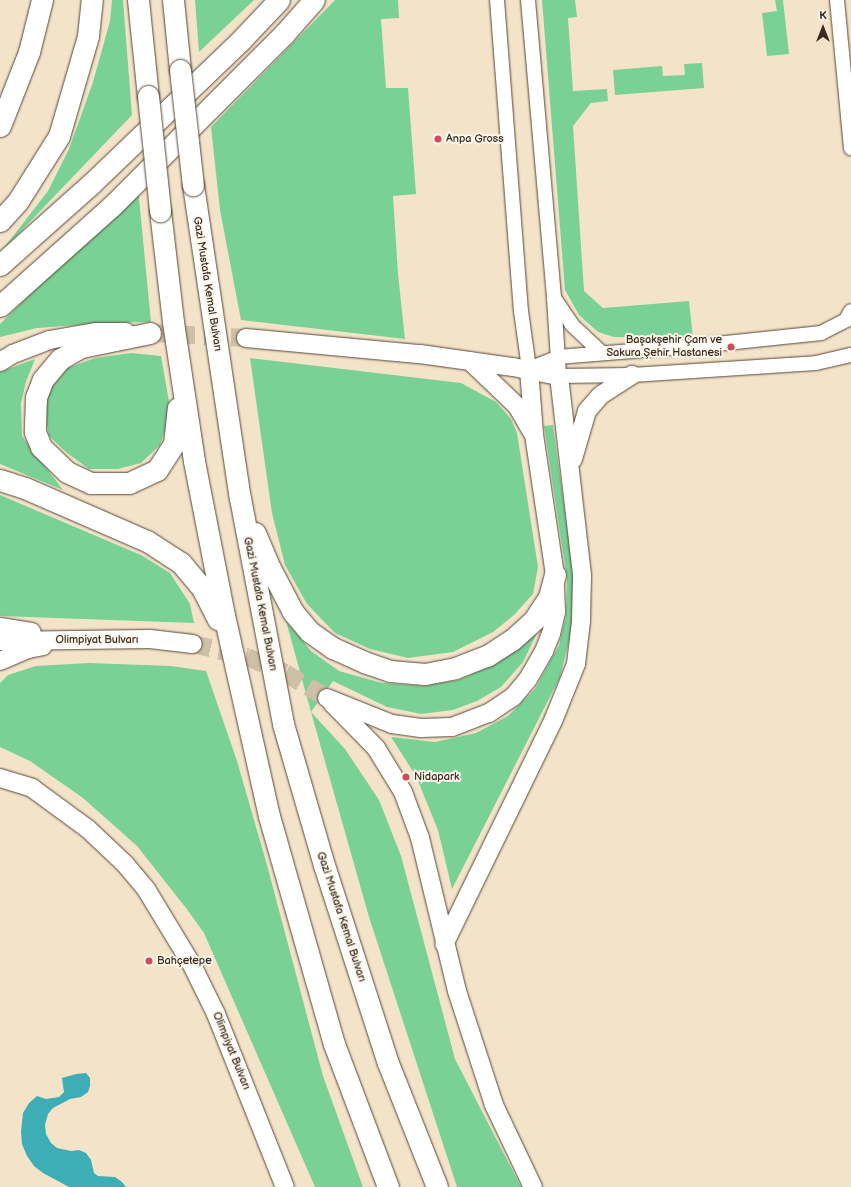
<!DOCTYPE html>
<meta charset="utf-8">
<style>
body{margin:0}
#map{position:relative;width:851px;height:1187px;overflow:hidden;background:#f3e4c9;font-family:"Balsamiq Sans",sans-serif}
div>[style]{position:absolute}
.green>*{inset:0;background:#7ad195}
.water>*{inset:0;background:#3daeb5}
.major-tunnel>*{height:18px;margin-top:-9px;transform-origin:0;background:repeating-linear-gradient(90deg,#cebfa7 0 18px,transparent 0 27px)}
.roads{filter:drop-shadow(0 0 1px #574638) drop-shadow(0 0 1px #574638)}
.minor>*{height:14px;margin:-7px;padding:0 7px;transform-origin:7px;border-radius:7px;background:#fff}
.major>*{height:18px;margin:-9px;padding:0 9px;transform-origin:9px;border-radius:9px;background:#fff}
.highway>*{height:21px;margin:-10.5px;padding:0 10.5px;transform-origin:10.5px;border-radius:10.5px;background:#fff}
.bridges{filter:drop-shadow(0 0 1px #574638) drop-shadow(0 0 1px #574638)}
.highway-bridge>*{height:21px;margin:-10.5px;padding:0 10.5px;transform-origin:10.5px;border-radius:10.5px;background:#fff}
.dots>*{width:11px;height:11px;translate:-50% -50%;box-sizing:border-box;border:2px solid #fbf7ec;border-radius:50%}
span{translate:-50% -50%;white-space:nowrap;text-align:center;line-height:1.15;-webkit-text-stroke:4px #fbf7ec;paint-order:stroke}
.poi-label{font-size:11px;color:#3b2a1e}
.left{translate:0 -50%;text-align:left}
.right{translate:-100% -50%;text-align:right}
.street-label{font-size:11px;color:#3b2a1e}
.north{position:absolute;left:803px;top:8px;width:40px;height:40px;-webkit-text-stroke:3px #fbf7ec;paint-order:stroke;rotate:0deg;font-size:11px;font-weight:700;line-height:16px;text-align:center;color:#3b2a1e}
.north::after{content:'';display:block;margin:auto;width:14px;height:18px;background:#3b2a1e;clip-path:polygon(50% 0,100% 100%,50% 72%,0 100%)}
</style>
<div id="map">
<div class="green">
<i style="clip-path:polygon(112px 0,123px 0,132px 115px,0 253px,48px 191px,69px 149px,93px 82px,110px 21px)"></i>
<i style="clip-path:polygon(195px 0,254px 0,199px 52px)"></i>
<i style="clip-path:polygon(335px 0,398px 0,399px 18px,381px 19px,386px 88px,408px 88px,416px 194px,393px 196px,398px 274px,405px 339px,241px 320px,220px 210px,211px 127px)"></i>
<i style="clip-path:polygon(542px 0,575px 0,577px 17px,568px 18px,573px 91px,607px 89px,608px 101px,591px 103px,573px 126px,584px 291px,603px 308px,689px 301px,693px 338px,614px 337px,598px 332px,579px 315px,565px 290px)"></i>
<i style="clip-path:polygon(775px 0,783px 0,789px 54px,767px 56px,762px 13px,777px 11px)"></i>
<i style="clip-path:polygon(702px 63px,704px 88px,615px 95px,613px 70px,662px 66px,663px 76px,685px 75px,684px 64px)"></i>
<i style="clip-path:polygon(138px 188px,151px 322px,105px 323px,37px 328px,0 337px,0 324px)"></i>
<i style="clip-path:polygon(131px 353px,161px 356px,171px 413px,160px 445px,141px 463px,118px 469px,89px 469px,67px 453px,49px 436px,44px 409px,52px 387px,68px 368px,95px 358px)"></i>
<i style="clip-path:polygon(250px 358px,461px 383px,496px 402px,511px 419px,517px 433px,538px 567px,533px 594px,514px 615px,493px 632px,453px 652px,408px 658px,370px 649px,335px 633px,307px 604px,285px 565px,272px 513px)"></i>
<i style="clip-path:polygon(35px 359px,26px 382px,21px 403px,22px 436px,63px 490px,0 464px,0 372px)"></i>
<i style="clip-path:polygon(553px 425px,575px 585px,574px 621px,560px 677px,452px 889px,438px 830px,416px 776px,391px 737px,435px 742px,476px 733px,508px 716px,535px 689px,559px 645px,566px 616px,567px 579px,544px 426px)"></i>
<i style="clip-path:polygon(0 495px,141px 555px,170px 573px,190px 604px,194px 623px,0 616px)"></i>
<i style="clip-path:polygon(286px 621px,311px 651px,339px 671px,382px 683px,424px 686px,459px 680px,495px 664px,537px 633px,523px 662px,501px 687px,477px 701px,453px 710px,421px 714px,387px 707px,333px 681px,311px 712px,345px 749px,379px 800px,401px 856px,455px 1059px,521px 1187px,457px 1187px,369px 917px,311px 712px)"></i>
<i style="clip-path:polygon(89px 663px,171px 666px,206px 671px,237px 761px,267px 865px,323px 1076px,363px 1187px,315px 1187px,204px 933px,186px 908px,137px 846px,83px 798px,30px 761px,0 747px,0 683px,8px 675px,36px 666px)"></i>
</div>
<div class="water">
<i style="clip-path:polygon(86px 1073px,90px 1078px,90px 1086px,88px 1092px,81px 1097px,70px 1099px,53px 1108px,48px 1114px,45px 1125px,46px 1134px,51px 1143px,57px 1148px,71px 1151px,79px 1150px,86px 1153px,91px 1160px,94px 1173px,98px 1176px,115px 1177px,122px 1182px,126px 1187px,69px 1187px,43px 1173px,34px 1166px,27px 1156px,22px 1144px,21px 1132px,23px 1113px,29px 1103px,37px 1096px,46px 1099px,59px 1097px,64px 1092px,62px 1078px,76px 1074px)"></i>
</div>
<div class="major-tunnel">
<i style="left:150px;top:333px;width:96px;rotate:3deg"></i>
<i style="left:193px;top:644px;width:56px;rotate:13.5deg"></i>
<i style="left:247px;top:657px;width:41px;rotate:22.8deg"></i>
<i style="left:285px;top:673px;width:49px;rotate:30.8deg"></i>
</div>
<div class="roads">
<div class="minor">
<i style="left:497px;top:0;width:312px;rotate:85.6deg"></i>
<i style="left:521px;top:311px;width:59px;rotate:82.1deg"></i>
<i style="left:529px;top:369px;width:31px;rotate:-22deg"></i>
<i style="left:558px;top:357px;width:149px;rotate:-4.6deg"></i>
<i style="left:707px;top:345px;width:115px;rotate:-6deg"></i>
<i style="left:821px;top:333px;width:28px;rotate:-27deg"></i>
<i style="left:846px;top:320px;width:10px;rotate:-61deg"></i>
<i style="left:528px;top:0;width:299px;rotate:85deg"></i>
<i style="left:554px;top:298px;width:78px;rotate:86.3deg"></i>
<i style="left:559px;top:376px;width:73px;rotate:-0.8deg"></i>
<i style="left:632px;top:375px;width:184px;rotate:-3.7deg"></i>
<i style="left:816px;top:363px;width:36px;rotate:-13deg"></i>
<i style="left:837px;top:0;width:149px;rotate:84.6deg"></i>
<i style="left:554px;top:298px;width:32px;rotate:56deg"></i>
<i style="left:572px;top:325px;width:40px;rotate:43deg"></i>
</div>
<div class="major">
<i style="left:246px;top:338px;width:175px;rotate:5.3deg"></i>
<i style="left:420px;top:354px;width:94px;rotate:8deg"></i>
<i style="left:513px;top:367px;width:47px;rotate:11.1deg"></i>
<i style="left:559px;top:376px;width:201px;rotate:83.4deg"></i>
<i style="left:582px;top:576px;width:45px;rotate:91.3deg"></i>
<i style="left:581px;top:621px;width:43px;rotate:96.6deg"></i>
<i style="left:576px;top:664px;width:61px;rotate:112deg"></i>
<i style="left:553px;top:721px;width:248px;rotate:116deg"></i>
<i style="left:470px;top:361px;width:65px;rotate:43.8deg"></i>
<i style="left:517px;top:406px;width:30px;rotate:60deg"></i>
<i style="left:0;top:362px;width:15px;rotate:-32deg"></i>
<i style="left:13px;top:354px;width:39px;rotate:-21deg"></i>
<i style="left:49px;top:340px;width:48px;rotate:-9.7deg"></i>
<i style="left:96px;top:332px;width:30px"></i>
<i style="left:573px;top:459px;width:50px;rotate:-73.7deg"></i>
<i style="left:587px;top:411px;width:21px;rotate:-49deg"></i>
<i style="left:601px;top:395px;width:37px;rotate:-33deg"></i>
<i style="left:0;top:627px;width:32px;rotate:9deg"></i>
<i style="left:0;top:641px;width:150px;rotate:-0.8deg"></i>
<i style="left:150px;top:639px;width:43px;rotate:6.6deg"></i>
<i style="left:0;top:661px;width:30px;rotate:-23deg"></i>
<i style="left:28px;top:649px;width:15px;rotate:-11deg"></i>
<i style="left:327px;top:698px;width:70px;rotate:21.8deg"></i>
<i style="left:392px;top:724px;width:29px;rotate:8deg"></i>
<i style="left:421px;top:728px;width:31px;rotate:-2deg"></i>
<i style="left:452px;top:727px;width:40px;rotate:-21deg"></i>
<i style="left:489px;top:713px;width:29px;rotate:-34deg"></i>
<i style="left:513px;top:697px;width:23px;rotate:-50deg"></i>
<i style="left:528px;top:679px;width:32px;rotate:-60deg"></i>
<i style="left:544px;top:651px;width:18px;rotate:-68deg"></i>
<i style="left:551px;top:634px;width:23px;rotate:-77deg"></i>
<i style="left:556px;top:612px;width:37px;rotate:-92deg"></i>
<i style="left:555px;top:575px;width:143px;rotate:-98.5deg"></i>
<i style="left:534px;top:434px;width:65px;rotate:-94.4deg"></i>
<i style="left:332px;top:703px;width:63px;rotate:45.6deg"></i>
<i style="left:376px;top:748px;width:52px;rotate:58.5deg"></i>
<i style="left:403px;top:792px;width:49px;rotate:69.7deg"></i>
<i style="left:420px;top:838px;width:157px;rotate:76.4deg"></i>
<i style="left:457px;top:991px;width:120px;rotate:72deg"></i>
<i style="left:494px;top:1105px;width:91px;rotate:64.6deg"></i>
<i style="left:0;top:778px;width:34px;rotate:17deg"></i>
<i style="left:32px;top:788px;width:69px;rotate:36.2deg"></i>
<i style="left:88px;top:829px;width:51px;rotate:43.4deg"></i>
<i style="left:125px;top:864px;width:33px;rotate:50deg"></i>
<i style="left:146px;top:889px;width:89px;rotate:58.8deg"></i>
<i style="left:192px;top:965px;width:55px;rotate:63.9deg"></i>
<i style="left:216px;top:1014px;width:186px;rotate:68.3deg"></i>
</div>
<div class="highway">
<i style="left:138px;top:0;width:97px;rotate:84.1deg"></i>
<i style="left:173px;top:0;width:70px;rotate:84.3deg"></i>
<i style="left:0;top:126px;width:79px;rotate:-68.6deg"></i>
<i style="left:29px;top:52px;width:54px;rotate:-76deg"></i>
<i style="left:193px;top:185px;width:317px;rotate:81.5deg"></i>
<i style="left:240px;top:498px;width:230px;rotate:79.2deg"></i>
<i style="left:283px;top:724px;width:147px;rotate:73.8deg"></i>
<i style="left:324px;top:865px;width:208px;rotate:72.1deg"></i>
<i style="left:388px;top:1063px;width:133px;rotate:68.4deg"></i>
<i style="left:160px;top:211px;width:112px;rotate:83.3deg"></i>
<i style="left:173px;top:322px;width:141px;rotate:81.4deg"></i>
<i style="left:194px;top:461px;width:157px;rotate:79deg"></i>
<i style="left:224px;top:615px;width:206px;rotate:77.4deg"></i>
<i style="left:269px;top:816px;width:237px;rotate:74.1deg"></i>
<i style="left:334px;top:1044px;width:153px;rotate:69.3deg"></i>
<i style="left:0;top:221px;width:27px;rotate:-48deg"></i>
<i style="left:18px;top:201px;width:77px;rotate:-57.8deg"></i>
<i style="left:59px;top:136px;width:104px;rotate:-73.8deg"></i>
<i style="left:88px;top:36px;width:36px;rotate:-84deg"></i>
<i style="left:0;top:265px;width:123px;rotate:-41.7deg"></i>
<i style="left:92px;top:183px;width:207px;rotate:-43.8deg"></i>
<i style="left:241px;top:40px;width:55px;rotate:-46.5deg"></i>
<i style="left:0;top:306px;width:150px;rotate:-41.8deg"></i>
<i style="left:112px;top:206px;width:243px;rotate:-45deg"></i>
<i style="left:284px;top:34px;width:45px;rotate:-48.6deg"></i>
<i style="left:150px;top:333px;width:70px;rotate:168.5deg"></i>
<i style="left:81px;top:347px;width:24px;rotate:150deg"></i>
<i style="left:60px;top:359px;width:26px;rotate:130deg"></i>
<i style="left:43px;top:379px;width:19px;rotate:111deg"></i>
<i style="left:36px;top:397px;width:35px;rotate:92deg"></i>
<i style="left:35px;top:432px;width:16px;rotate:68deg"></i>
<i style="left:41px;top:447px;width:36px;rotate:44deg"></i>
<i style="left:67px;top:472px;width:26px;rotate:25deg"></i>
<i style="left:91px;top:483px;width:38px"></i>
<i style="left:129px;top:483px;width:31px;rotate:-25deg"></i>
<i style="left:157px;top:470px;width:31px;rotate:-57deg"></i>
<i style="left:174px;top:444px;width:36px;rotate:-84deg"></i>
<i style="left:0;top:480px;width:26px;rotate:18deg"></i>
<i style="left:25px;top:488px;width:133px;rotate:23.5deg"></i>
<i style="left:147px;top:541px;width:40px;rotate:32.9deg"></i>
<i style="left:181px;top:563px;width:33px;rotate:50deg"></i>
<i style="left:202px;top:588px;width:35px;rotate:63deg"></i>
<i style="left:255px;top:533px;width:38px;rotate:67deg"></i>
<i style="left:270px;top:568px;width:50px;rotate:62.4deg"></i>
<i style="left:293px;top:612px;width:26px;rotate:50deg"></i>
<i style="left:310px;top:632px;width:28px;rotate:35deg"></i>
<i style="left:333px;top:648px;width:34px;rotate:24deg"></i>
<i style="left:364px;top:662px;width:28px;rotate:19deg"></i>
<i style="left:390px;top:671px;width:35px;rotate:5deg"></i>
<i style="left:425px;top:674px;width:31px;rotate:-11deg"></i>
<i style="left:455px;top:668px;width:34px;rotate:-21deg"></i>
<i style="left:487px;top:656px;width:30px;rotate:-33deg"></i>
<i style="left:512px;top:640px;width:30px;rotate:-42deg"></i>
<i style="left:534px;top:620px;width:27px;rotate:-57deg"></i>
<i style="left:549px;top:597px;width:23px;rotate:-75deg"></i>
</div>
</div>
<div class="bridges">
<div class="highway-bridge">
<i style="left:180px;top:70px;width:116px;rotate:83.6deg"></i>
<i style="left:148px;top:96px;width:116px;rotate:84deg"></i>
</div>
</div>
<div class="dots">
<i style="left:438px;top:139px;background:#d1495b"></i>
<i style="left:731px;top:347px;background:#d1495b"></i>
<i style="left:406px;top:777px;background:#d1495b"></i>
<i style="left:149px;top:961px;background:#d1495b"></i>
</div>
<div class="poi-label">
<span class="left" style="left:446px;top:139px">Anpa Gross</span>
<span class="right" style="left:722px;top:347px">Başakşehir Çam ve<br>Sakura Şehir Hastanesi</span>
<span class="left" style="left:414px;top:777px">Nidapark</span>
<span class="left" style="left:157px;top:961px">Bahçetepe</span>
</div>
<div class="street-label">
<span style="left:207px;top:284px;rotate:81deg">Gazi Mustafa Kemal Bulvarı</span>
<span style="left:260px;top:604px;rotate:79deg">Gazi Mustafa Kemal Bulvarı</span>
<span style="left:97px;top:640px">Olimpiyat Bulvarı</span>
<span style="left:341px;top:917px;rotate:72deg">Gazi Mustafa Kemal Bulvarı</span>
<span style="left:231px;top:1051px;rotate:68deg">Olimpiyat Bulvarı</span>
</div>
<div class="north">K</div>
</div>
